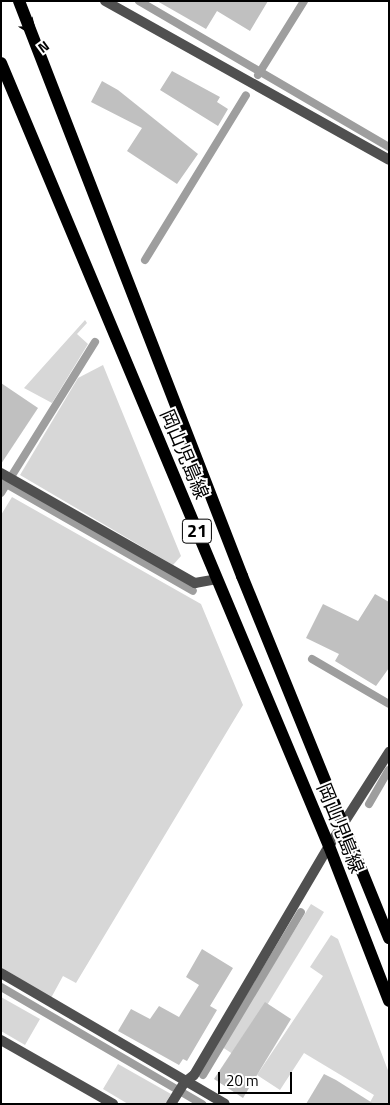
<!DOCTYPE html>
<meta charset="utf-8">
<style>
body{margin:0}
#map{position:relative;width:390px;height:1105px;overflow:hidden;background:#fff;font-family:"Titillium Web","Noto Sans JP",sans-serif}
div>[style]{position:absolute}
.green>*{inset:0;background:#d7d7d7}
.stream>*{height:8px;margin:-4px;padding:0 4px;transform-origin:4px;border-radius:4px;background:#9e9e9e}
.building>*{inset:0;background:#c0c0c0}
.minor>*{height:10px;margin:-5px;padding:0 5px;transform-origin:5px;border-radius:5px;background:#505050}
.primary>*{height:12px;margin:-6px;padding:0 6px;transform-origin:6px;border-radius:6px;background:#000}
span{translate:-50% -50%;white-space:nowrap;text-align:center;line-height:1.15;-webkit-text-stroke:4px #fff;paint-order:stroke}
.shield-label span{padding:1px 4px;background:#fff;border:1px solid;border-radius:4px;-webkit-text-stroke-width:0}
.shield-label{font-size:18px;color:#000;font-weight:700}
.street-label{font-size:19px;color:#000}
.frame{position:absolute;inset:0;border:2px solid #000;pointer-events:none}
.north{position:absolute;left:10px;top:10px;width:50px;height:50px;-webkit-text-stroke:4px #fff;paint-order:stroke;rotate:144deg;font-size:14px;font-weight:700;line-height:20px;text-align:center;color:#000}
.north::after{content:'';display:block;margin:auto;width:18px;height:22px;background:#000;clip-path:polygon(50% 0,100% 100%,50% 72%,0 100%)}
.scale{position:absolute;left:218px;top:1072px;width:74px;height:22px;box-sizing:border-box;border:2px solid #000;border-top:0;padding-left:6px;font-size:15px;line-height:18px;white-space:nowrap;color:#000;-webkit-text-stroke:4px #fff;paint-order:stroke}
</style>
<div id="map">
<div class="green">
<i style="clip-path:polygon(85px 320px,87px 323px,77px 334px,88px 344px,52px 403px,24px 388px)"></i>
<i style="clip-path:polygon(103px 365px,181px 556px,173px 565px,20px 475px,78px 378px)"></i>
<i style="clip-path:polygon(12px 497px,201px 604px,243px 705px,76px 983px,63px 976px,51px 998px,1px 967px,1px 515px)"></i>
<i style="clip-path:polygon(311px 904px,324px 912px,236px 1056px,222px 1047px)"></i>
<i style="clip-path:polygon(331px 935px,338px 939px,389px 1073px,389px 1104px,369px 1104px,374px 1095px,304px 1053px,280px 1090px,257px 1075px,323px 976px,310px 967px)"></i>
<i style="clip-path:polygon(1px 997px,40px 1019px,25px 1045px,1px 1031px)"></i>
<i style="clip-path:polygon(118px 1064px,171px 1094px,165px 1104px,128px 1104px,103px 1089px)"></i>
</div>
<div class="stream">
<i style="left:139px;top:1px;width:290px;rotate:30.3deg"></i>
<i style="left:258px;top:75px;width:87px;rotate:-58.1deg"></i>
<i style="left:145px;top:260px;width:193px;rotate:-58.5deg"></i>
<i style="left:1px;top:481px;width:221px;rotate:29.8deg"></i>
<i style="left:1px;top:493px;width:178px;rotate:-58.1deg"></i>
<i style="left:312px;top:659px;width:89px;rotate:30.3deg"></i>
<i style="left:369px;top:804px;width:39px;rotate:-60deg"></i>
<i style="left:1px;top:987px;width:233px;rotate:30.2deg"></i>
<i style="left:203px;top:1075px;width:190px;rotate:-59deg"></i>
</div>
<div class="building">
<i style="clip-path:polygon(157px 1px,268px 1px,250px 31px,217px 11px,206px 29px)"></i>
<i style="clip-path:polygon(172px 71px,220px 97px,217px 102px,228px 109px,218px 126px,160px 90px)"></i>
<i style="clip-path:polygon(102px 81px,118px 90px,198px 154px,177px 184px,127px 151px,142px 128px,91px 102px)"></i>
<i style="clip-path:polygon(1px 383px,38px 408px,1px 464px)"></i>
<i style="clip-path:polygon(375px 594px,389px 602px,389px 668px,376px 686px,335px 661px,339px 654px,306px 638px,323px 604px,358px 621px)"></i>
<i style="clip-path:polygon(202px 949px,233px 968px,210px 1006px,217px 1010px,187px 1061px,183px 1059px,179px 1065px,118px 1031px,131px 1009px,150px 1019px,159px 1006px,179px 1017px,199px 985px,186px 977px)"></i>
<i style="clip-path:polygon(265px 1002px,291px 1019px,243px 1098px,214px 1079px)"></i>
<i style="clip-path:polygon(324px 1074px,336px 1080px,374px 1104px,306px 1104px)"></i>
</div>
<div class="minor">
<i style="left:105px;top:1px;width:325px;rotate:29.2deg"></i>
<i style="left:1px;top:473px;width:223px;rotate:29.6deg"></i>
<i style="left:195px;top:583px;width:22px;rotate:-10deg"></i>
<i style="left:1px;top:973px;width:259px;rotate:30.3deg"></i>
<i style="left:1px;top:1040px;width:129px;rotate:29.7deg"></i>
<i style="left:171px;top:1104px;width:26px;rotate:-58deg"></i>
<i style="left:185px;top:1082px;width:11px;rotate:-38deg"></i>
<i style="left:194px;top:1075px;width:266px;rotate:-59.5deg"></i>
<i style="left:329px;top:846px;width:112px;rotate:-57.4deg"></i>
</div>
<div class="primary">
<i style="left:19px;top:1px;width:617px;rotate:68.8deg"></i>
<i style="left:242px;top:576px;width:391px;rotate:67.9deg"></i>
<i style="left:1px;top:63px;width:849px;rotate:67.27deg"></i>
<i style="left:329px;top:846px;width:166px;rotate:68.8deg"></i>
</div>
<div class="shield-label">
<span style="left:197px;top:531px">21</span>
</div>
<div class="street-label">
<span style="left:185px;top:454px;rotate:67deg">岡山児島線</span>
<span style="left:341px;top:828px;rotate:68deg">岡山児島線</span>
</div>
<div class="frame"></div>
<div class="north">N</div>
<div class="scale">20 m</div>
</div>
